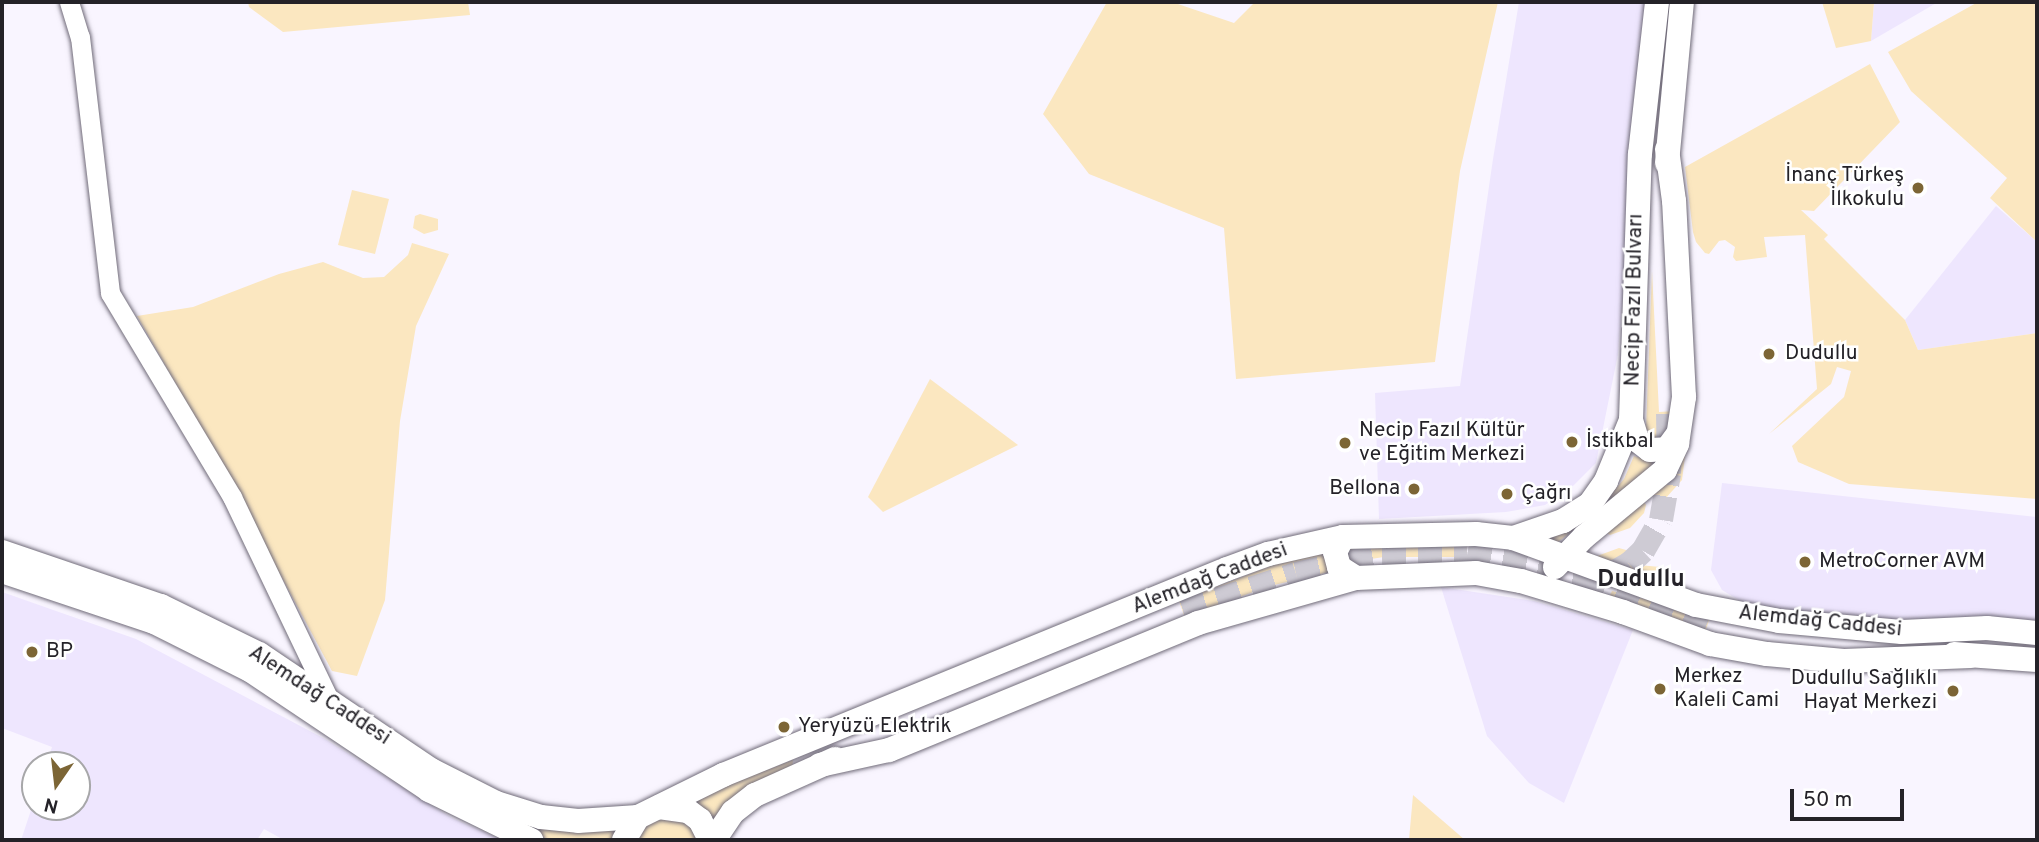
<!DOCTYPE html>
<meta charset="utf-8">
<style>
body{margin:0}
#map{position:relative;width:2039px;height:842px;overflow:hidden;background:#f9f5ff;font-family:Overpass,sans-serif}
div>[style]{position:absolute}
.built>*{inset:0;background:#eee6fe}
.green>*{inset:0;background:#fbe7c0}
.primary-tunnel>*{height:24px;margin-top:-12px;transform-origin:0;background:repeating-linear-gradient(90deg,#cecbd4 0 24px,transparent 0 36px)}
.roads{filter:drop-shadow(0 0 2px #706b79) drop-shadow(0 0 2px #706b79)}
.tertiary>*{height:19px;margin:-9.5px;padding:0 9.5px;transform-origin:9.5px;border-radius:9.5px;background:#fff}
.primary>*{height:24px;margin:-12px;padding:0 12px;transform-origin:12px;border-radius:12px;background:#fff}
.dots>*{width:19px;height:19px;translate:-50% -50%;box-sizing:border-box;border:4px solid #fff;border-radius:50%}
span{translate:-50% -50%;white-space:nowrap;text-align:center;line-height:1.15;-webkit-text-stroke:5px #fff;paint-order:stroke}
.poi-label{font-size:21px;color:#242228}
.right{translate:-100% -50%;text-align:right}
.left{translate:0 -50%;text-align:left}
.street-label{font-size:21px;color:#242228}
.quarter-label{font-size:24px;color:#242228;font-weight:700}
.frame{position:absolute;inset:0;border:4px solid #242228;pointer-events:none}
.north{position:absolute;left:21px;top:751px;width:70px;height:70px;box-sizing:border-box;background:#fff;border:2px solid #a7a7a9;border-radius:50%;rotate:194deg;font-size:19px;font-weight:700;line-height:28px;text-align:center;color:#242228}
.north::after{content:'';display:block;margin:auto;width:24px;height:32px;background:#7c6535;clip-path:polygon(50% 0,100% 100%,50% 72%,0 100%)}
.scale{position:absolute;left:1790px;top:789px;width:114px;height:32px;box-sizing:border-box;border:4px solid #242228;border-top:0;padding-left:9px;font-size:21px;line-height:24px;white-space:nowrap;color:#242228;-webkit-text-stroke:5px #fff;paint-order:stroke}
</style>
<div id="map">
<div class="built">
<i style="clip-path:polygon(1519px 2px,1646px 2px,1618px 354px,1596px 463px,1574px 485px,1545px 505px,1506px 512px,1379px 519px,1375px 393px,1460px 386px,1493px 159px)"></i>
<i style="clip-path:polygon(1874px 2px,1938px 2px,1871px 41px)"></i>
<i style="clip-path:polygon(1996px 206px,2037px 242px,2037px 333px,1918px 350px,1905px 320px)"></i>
<i style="clip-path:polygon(1722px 483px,2037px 517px,2037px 625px,1940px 623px,1759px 612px,1722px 590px,1711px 570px)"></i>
<i style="clip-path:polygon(1441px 587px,1534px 601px,1633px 630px,1564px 803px,1529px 783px,1487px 736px)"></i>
<i style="clip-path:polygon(2px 592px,136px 639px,325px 739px,452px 818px,503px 840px,284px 840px,264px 829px,257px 840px,21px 840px,35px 798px,35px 807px,77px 807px,77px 765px,46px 765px,52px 747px,2px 728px)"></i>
</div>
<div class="green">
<i style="clip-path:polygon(248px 2px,468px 2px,470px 15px,283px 32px,249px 7px)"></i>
<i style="clip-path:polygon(1107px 2px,1172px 2px,1234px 23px,1255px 2px,1498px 2px,1460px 171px,1435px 362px,1236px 379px,1224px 228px,1089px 174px,1043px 114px)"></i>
<i style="clip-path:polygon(1822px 2px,1874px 2px,1871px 41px,1836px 48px)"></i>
<i style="clip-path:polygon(1978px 2px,2037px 2px,2037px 242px,1990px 198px,2007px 178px,1911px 91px,1888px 52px)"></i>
<i style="clip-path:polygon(1870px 64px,1900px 122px,1814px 211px,1801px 210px,1828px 235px,1824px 239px,1905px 320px,1918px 350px,2037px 333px,2037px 499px,1849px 484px,1798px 462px,1792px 446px,1844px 397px,1851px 371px,1837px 367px,1831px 384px,1769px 434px,1817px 389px,1805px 235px,1764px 237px,1767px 257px,1736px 261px,1733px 257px,1735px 247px,1725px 240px,1719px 241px,1709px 254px,1705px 253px,1696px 242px,1693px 232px,1685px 167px)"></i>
<i style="clip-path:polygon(352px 190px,389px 199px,375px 254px,338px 245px)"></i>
<i style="clip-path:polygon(420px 214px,438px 219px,438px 230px,424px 234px,413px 228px,415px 216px)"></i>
<i style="clip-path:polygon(412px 243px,449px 254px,416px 326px,400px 421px,385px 600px,357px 676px,332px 671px,208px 440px,137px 316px,193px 307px,279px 274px,323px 262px,363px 278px,384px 277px,408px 255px)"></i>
<i style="clip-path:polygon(1652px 271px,1659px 412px,1676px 411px,1670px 438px,1652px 438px,1646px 428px)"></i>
<i style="clip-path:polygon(930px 379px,1018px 445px,883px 512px,868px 497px)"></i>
<i style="clip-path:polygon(1686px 448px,1682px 480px,1665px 499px,1651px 496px)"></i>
<i style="clip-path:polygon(1634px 456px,1659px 463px,1558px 542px,1545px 538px,1607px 499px,1624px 479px)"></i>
<i style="clip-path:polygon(1642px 498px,1646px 505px,1644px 513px,1630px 528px,1610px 535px,1604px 531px)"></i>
<i style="clip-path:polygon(1463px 545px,1467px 547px,1467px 555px,1462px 557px,1384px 557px,1351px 562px,1346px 555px,1349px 549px,1355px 548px)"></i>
<i style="clip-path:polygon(1323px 546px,1329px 572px,1266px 587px,1185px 618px,1179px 601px)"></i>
<i style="clip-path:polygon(1619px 548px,1626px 550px,1639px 565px,1660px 567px,1667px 574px,1667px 584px,1597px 556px)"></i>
<i style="clip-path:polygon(1612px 591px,1711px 615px,1704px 635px,1607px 601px)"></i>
<i style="clip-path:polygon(793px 760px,792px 768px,709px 825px,681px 802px)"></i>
<i style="clip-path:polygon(1413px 795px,1465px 840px,1409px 840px)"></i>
<i style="clip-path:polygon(654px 818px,686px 819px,701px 840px,638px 840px,640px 833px)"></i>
<i style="clip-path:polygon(625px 823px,619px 840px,549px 840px,517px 824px)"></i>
</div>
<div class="primary-tunnel">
<i style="left:1596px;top:576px;width:19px;rotate:-12deg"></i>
<i style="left:1615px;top:572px;width:16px;rotate:-30deg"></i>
<i style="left:1629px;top:564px;width:19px;rotate:-43deg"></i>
<i style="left:1643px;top:551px;width:36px;rotate:-60deg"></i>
<i style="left:1661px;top:520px;width:47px;rotate:-80.1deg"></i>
<i style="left:1669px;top:474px;width:62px;rotate:-90.9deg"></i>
<i style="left:1183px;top:611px;width:119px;rotate:-18.1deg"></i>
<i style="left:1296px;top:574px;width:54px;rotate:-12.8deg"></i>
<i style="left:1349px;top:562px;width:34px;rotate:-10deg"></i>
<i style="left:1382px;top:556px;width:85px;rotate:-0.7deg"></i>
<i style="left:1467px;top:555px;width:119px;rotate:10.2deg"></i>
<i style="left:1584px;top:576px;width:132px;rotate:21.3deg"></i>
</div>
<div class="roads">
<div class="tertiary">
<i style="left:69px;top:2px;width:37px;rotate:73deg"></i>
<i style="left:80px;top:37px;width:258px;rotate:83.3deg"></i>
<i style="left:110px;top:293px;width:238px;rotate:59.1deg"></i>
<i style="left:232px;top:497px;width:227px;rotate:64.4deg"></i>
</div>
<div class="primary">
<i style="left:1667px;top:163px;width:162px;rotate:-84.7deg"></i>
<i style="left:1631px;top:420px;width:21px;rotate:73deg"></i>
<i style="left:1637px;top:440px;width:16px;rotate:38deg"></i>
<i style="left:1650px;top:450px;width:17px;rotate:-3deg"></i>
<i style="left:1667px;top:449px;width:17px;rotate:-54deg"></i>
<i style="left:1343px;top:537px;width:17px;rotate:118deg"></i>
<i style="left:1335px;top:552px;width:16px;rotate:75deg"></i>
<i style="left:1339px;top:567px;width:20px;rotate:33deg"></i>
<i style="left:1513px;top:538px;width:53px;rotate:-18.8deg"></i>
<i style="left:1563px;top:521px;width:32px;rotate:-32deg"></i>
<i style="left:1590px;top:504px;width:28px;rotate:-55deg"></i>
<i style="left:1606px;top:481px;width:66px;rotate:-67.7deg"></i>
<i style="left:1631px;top:420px;width:266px;rotate:-88.1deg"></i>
<i style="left:1640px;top:154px;width:153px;rotate:-83.6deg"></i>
<i style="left:2px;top:552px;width:168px;rotate:18.8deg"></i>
<i style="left:161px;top:606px;width:109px;rotate:26.1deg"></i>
<i style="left:259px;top:654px;width:207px;rotate:34deg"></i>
<i style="left:431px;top:770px;width:73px;rotate:26.9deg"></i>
<i style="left:496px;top:803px;width:47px;rotate:17.3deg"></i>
<i style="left:541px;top:817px;width:37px;rotate:6deg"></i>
<i style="left:578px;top:821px;width:60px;rotate:-3.8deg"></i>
<i style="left:638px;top:817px;width:95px;rotate:-26.3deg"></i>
<i style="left:723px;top:775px;width:544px;rotate:-22.23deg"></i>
<i style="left:1227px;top:569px;width:44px;rotate:-20.1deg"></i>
<i style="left:1268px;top:554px;width:77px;rotate:-12.8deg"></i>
<i style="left:1343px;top:537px;width:133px;rotate:-1.3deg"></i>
<i style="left:1476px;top:534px;width:37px;rotate:6deg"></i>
<i style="left:1513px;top:538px;width:195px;rotate:20.1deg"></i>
<i style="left:1696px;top:605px;width:85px;rotate:10.9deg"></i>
<i style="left:1779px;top:621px;width:123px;rotate:5.1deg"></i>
<i style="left:1902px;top:632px;width:85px;rotate:-2.7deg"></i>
<i style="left:1987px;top:628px;width:50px;rotate:5.7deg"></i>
<i style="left:1555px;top:567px;width:42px;rotate:-46deg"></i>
<i style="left:1584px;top:537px;width:105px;rotate:-39.6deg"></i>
<i style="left:1665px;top:470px;width:29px;rotate:-65deg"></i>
<i style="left:1677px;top:444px;width:48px;rotate:-81.5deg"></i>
<i style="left:1684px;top:397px;width:196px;rotate:-92.9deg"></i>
<i style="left:1674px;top:201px;width:52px;rotate:-97.7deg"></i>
<i style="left:2px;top:571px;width:160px;rotate:18.5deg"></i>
<i style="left:154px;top:622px;width:107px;rotate:26.6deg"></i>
<i style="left:250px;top:670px;width:216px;rotate:33.8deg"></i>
<i style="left:429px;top:790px;width:114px;rotate:26.1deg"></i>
<i style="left:1954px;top:654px;width:83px;rotate:4.1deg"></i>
<i style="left:820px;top:765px;width:71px;rotate:-12.3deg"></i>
<i style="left:889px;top:750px;width:334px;rotate:-22.3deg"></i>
<i style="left:1198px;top:623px;width:164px;rotate:-15.9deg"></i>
<i style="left:1356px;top:578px;width:120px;rotate:-2.4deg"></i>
<i style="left:1476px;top:573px;width:46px;rotate:10.1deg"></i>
<i style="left:1521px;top:581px;width:107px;rotate:16.9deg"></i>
<i style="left:1623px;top:612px;width:93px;rotate:20.2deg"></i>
<i style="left:1710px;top:644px;width:58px;rotate:10deg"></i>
<i style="left:1767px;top:654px;width:77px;rotate:5.2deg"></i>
<i style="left:1844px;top:661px;width:127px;rotate:-2.3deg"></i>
<i style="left:659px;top:807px;width:29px;rotate:8deg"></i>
<i style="left:688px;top:811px;width:15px;rotate:37deg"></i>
<i style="left:700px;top:820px;width:22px;rotate:63deg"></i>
<i style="left:624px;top:840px;width:27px;rotate:-59deg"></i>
<i style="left:714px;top:840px;width:34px;rotate:-56deg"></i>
<i style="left:733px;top:812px;width:28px;rotate:-38deg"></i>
<i style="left:755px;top:795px;width:88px;rotate:-24.2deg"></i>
</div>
</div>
<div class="dots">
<i style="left:1918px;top:188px;background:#7c6535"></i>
<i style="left:1769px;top:354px;background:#7c6535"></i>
<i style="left:1572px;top:442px;background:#7c6535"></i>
<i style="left:1345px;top:443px;background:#7c6535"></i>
<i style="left:1414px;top:489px;background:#7c6535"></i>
<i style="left:1507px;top:494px;background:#7c6535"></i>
<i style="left:1805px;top:562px;background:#7c6535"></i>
<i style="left:32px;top:652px;background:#7c6535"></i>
<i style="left:1660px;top:689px;background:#7c6535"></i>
<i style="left:1953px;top:691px;background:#7c6535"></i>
<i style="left:784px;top:727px;background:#7c6535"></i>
</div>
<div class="poi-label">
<span class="right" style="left:1904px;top:188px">İnanç Türkeş<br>İlkokulu</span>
<span class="left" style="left:1785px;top:354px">Dudullu</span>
<span class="left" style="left:1359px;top:443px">Necip Fazıl Kültür<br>ve Eğitim Merkezi</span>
<span class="left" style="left:1586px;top:442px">İstikbal</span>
<span class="right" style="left:1400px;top:489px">Bellona</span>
<span class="left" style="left:1521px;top:494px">Çağrı</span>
<span class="left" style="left:1819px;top:562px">MetroCorner AVM</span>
<span class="left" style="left:46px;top:652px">BP</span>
<span class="left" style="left:1674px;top:689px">Merkez<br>Kaleli Cami</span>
<span class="right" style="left:1937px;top:691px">Dudullu Sağlıklı<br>Hayat Merkezi</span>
<span class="left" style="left:798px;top:727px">Yeryüzü Elektrik</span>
</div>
<div class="street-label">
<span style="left:1635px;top:300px;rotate:-89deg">Necip Fazıl Bulvarı</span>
<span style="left:1210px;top:579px;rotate:-21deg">Alemdağ Caddesi</span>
<span style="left:1820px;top:622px;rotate:6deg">Alemdağ Caddesi</span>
<span style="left:319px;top:696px;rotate:33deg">Alemdağ Caddesi</span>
</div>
<div class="quarter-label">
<span style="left:1641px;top:581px">Dudullu</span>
</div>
<div class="frame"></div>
<div class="north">N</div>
<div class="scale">50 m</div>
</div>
